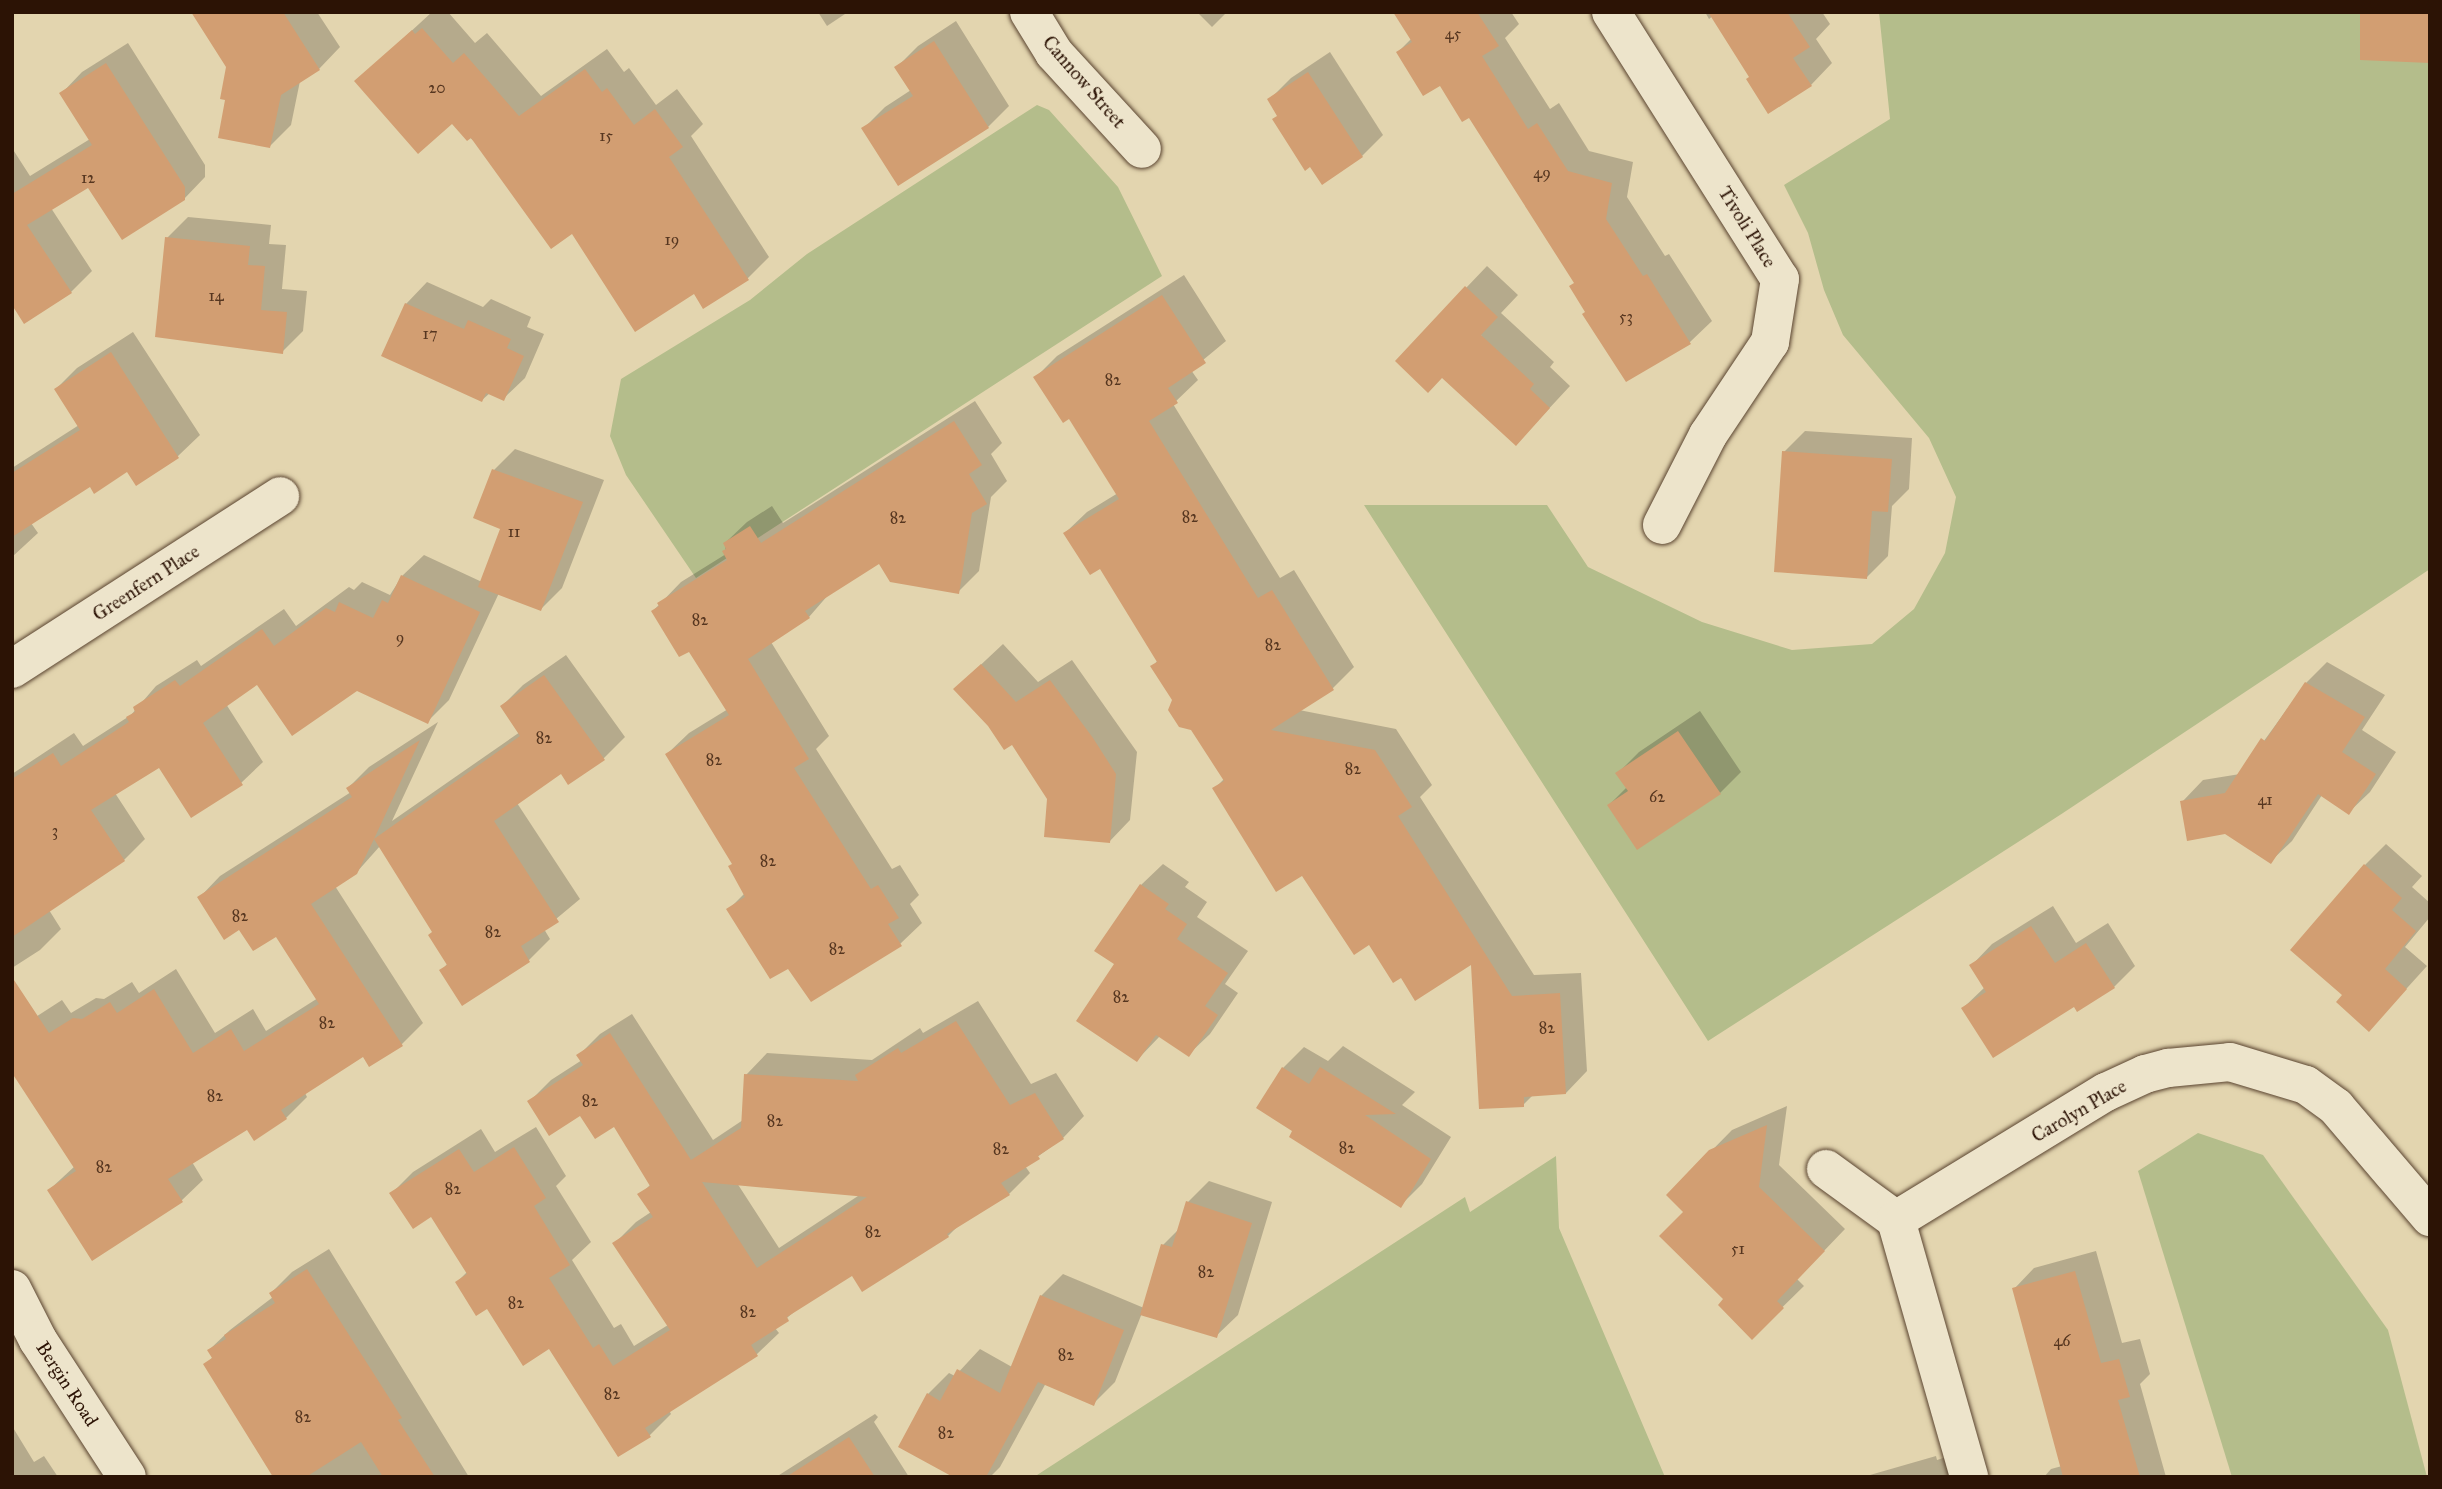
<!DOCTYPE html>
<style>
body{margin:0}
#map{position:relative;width:2442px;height:1489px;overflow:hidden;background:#e3d5af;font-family:"IM FELL Great Primer",serif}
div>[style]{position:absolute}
.green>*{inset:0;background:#b4bd8b}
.shadow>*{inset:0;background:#0003}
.building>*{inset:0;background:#d29e72}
.roads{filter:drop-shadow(0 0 2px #5a4430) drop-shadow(0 0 2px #5a4430)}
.minor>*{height:38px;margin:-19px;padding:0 19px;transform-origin:19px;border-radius:19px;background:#ede4cb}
span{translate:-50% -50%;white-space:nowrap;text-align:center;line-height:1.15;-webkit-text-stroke:5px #ede4cb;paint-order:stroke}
.number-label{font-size:16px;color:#563620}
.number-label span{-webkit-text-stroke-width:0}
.street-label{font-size:19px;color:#2c1305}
.frame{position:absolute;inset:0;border:14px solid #2c1305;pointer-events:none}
</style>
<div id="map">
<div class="green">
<i style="clip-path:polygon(1879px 12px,2430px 12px,2430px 569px,2063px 813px,1708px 1041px,1364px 505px,1547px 505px,1588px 567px,1702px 622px,1792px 650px,1872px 644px,1914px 609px,1945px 553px,1956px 497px,1929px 438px,1843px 335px,1824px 290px,1808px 233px,1784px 185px,1890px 119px)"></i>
<i style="clip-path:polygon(1037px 105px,1049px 110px,1118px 187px,1162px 276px,696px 578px,626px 475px,610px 436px,621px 379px,750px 300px,807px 254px)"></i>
<i style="clip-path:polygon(2198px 1133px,2263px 1155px,2388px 1330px,2427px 1477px,2232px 1477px,2138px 1171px)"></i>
<i style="clip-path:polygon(1556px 1156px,1559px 1228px,1665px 1477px,1034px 1477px,1465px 1197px,1470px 1212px)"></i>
</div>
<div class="shadow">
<i style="clip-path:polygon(193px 12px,317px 12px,340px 47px,319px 69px,300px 81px,291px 125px,270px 146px,227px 99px,228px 67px)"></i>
<i style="clip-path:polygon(432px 12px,448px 12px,475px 43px,487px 33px,541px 96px,607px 49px,624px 72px,629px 68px,656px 105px,677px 89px,703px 124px,691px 136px,769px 257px,748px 278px,695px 292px,572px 231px,453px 122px,357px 81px)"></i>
<i style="clip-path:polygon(818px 12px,848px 12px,827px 26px)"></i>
<i style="clip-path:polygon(1197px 12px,1227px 12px,1212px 27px)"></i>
<i style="clip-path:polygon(1395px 12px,1511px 12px,1519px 24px,1505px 38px,1550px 109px,1559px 103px,1589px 151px,1633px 162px,1627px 197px,1665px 256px,1669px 254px,1712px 321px,1690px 342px,1626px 379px,1587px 312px,1576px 282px,1470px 115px,1440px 83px,1398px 52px,1411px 39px)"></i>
<i style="clip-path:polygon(1705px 12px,1822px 12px,1830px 24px,1816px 39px,1832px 63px,1811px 85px,1751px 76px,1713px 16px,1709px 19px)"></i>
<i style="clip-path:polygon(956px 21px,1009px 106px,988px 127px,864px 128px,885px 107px,911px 90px,897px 67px,918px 46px)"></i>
<i style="clip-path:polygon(128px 43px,205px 165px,205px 177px,184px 199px,88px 186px,51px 208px,92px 271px,71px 292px,12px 302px,12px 148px,30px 176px,90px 139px,61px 94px,82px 72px)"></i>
<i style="clip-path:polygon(1330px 52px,1383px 135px,1362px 156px,1279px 115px,1269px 100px,1291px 78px)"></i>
<i style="clip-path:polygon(188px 217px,271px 225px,269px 244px,286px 245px,282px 289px,307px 291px,303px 331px,282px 352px,167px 238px)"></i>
<i style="clip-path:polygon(1487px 266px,1518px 295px,1501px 313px,1554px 362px,1550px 367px,1570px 386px,1516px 444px,1466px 288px)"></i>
<i style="clip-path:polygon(1184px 275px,1226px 341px,1191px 370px,1198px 380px,1173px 404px,1280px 578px,1294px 570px,1354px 667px,1333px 688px,1299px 710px,1396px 729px,1432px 785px,1420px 797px,1534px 975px,1581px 973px,1587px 1071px,1566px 1093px,1534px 1094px,1523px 1105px,1473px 962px,1401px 976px,1303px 873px,1214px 789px,1224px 779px,1153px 666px,1158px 660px,1100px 566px,1065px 533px,1087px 512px,1118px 493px,1069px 417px,1036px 377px,1057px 356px)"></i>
<i style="clip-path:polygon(427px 282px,483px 307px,491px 299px,531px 317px,527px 327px,544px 334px,525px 378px,503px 399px,490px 393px,482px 400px,406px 304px)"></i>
<i style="clip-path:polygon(133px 332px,200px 435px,178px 456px,136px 484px,128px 470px,91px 484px,31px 523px,38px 533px,12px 557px,12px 468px,79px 425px,56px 389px,77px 368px)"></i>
<i style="clip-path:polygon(975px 401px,1002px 443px,991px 454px,1007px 481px,991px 497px,979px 571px,958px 592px,879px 562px,829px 594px,809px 617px,771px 642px,829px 736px,816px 749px,892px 869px,900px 865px,919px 895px,910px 904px,922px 923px,900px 944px,788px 966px,729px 909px,745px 893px,733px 863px,667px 754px,689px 733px,728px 709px,689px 649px,653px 611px,681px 582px,726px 554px,725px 543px,747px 522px,772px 506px,783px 523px)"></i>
<i style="clip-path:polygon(1805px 431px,1912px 438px,1909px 489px,1892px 506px,1888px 556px,1867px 577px,1784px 452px)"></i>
<i style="clip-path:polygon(515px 449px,604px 480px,562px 588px,541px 609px,499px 593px,449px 700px,427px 722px,357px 689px,257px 683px,226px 704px,263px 762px,241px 783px,159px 765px,115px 793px,145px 839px,124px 860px,49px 910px,61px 929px,40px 950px,12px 968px,12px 774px,74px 733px,83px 746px,131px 715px,156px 686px,197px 660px,201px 666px,284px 609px,296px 626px,349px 587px,354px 590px,362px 582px,390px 595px,402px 576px,424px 555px,482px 582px,503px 528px,494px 470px)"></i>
<i style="clip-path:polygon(1003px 644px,1038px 682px,1072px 660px,1137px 752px,1130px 820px,1109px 842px,1048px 798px,1013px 742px,990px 725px,955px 689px)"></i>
<i style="clip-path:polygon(566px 655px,625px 737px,604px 758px,568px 783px,561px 772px,517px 803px,580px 899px,544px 929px,550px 939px,529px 960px,462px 1003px,441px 971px,448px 963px,434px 931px,380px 846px,356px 873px,335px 886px,423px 1023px,401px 1045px,363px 1055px,305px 1093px,307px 1097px,286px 1118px,247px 1128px,192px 1162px,203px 1180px,181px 1201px,49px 1190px,75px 1166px,28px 1022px,62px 1000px,71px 1013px,96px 998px,104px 999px,132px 982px,139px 993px,176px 969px,215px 1033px,253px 1009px,266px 1031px,318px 998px,276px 934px,240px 927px,199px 898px,220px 876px,351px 792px,348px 788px,369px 767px,438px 722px,392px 821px,520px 732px,502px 706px,523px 685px)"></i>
<i style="clip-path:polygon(2327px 662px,2385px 695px,2362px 730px,2396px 752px,2370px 792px,2348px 813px,2322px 795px,2292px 841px,2270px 862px,2182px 802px,2203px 780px,2240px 774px,2306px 683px)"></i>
<i style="clip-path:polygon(1700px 711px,1741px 772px,1720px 793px,1609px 805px,1627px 787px,1618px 773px,1639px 752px)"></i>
<i style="clip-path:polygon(2386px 844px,2422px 876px,2412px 887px,2430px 903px,2430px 917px,2405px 947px,2427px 966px,2369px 1030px,2344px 995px,2365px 865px)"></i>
<i style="clip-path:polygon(1163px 864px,1189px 882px,1185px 887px,1207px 902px,1197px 917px,1248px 951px,1225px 984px,1238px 993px,1210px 1034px,1188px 1055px,1160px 1036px,1137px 1060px,1117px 964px,1141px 885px)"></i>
<i style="clip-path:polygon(2053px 906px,2076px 943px,2108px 923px,2135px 966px,2114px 987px,2074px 1005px,1963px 1008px,1985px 987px,1971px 966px,1992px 944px)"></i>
<i style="clip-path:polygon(evenodd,978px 1001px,1031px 1084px,1056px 1073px,1084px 1116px,1063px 1138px,1025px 1166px,1030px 1173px,1009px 1194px,960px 1224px,948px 1236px,853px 1274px,801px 1306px,775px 1328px,779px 1333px,757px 1354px,669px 1410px,671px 1414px,650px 1435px,618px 1455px,550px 1347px,488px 1307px,457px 1282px,468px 1271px,432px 1215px,392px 1193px,413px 1172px,481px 1129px,495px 1152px,536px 1127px,566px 1176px,556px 1186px,591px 1242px,572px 1260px,614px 1328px,621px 1324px,634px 1346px,668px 1325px,615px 1243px,636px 1222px,651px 1212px,640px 1195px,651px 1184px,614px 1125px,530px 1101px,551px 1080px,582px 1060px,579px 1055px,600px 1034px,632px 1014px,713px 1140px,743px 1120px,746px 1075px,767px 1053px,872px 1060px,920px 1028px,923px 1033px,978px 1001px,737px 1183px,861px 1194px,779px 1248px,737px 1183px)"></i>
<i style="clip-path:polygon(1343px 1046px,1415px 1092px,1402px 1105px,1451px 1137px,1422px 1184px,1401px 1205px,1295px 1130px,1283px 1068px,1304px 1047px,1328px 1061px)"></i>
<i style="clip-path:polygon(1787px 1106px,1779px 1165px,1845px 1229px,1797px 1279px,1804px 1286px,1752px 1337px,1726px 1299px,1685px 1212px,1668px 1195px,1732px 1130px)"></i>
<i style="clip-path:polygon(1209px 1181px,1272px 1202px,1238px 1315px,1216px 1336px,1142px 1313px,1115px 1382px,1093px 1404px,1046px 1383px,1000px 1467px,990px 1477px,956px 1477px,928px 1394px,949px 1373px,955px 1376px,980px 1349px,1012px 1367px,1041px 1296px,1063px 1274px,1144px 1308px,1163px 1245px,1180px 1228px,1188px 1202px)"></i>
<i style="clip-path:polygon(329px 1249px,469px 1477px,275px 1477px,205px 1365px,213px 1357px,209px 1350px,230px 1330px,273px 1297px,271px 1293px,292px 1272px)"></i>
<i style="clip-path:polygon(2096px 1251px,2122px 1343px,2140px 1339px,2150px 1374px,2140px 1384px,2166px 1477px,2044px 1477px,2051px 1469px,2062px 1466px,2014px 1289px,2034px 1268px)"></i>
<i style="clip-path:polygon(875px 1414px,878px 1417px,874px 1422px,909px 1477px,776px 1477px)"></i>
<i style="clip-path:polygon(12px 1426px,34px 1462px,44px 1456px,58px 1477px,12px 1477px)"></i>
<i style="clip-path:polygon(1959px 1453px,1965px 1477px,1863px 1477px,1936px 1456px,1937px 1460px)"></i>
</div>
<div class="building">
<i style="clip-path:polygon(191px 12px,283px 12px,320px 70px,281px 95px,270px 148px,218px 138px,225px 100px,220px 99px,226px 67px)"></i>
<i style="clip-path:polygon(1393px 12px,1477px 12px,1499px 46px,1482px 56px,1528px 129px,1537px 123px,1568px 171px,1612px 183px,1606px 219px,1643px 276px,1647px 274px,1691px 344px,1626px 382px,1582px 314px,1585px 312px,1569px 286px,1574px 283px,1469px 118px,1462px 122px,1440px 86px,1423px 96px,1396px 52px,1412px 42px)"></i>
<i style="clip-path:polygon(1708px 12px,1787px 12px,1810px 47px,1793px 58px,1812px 86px,1768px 114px,1746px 79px,1749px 77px)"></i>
<i style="clip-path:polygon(2360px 12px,2430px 12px,2430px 63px,2360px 60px)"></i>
<i style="clip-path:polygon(422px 28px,453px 63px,464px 53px,519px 116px,585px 69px,602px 92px,607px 88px,634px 125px,655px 109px,683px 147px,669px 157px,749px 280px,703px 309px,694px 294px,635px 332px,572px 234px,551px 249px,471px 138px,467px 141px,452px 124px,418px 154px,354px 81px,412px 30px,415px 34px)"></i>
<i style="clip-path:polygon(934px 41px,989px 128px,898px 186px,861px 128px,913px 96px,894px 67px)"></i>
<i style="clip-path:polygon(106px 63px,185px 187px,185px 200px,122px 240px,88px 188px,27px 225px,72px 293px,24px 324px,12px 305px,12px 194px,92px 145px,59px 93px)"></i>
<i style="clip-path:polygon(1308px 72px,1363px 157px,1322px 185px,1310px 167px,1305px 171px,1293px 152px,1272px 119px,1277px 116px,1267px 99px)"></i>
<i style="clip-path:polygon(165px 237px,250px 246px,248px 265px,265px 266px,261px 310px,287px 312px,283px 354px,155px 337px)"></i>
<i style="clip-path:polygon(1465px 286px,1498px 317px,1481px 335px,1534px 384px,1530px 389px,1550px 408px,1516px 446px,1442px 378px,1428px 393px,1395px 361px)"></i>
<i style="clip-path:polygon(1162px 295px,1206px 363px,1168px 388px,1178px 403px,1149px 421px,1258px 598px,1272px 590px,1334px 690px,1271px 730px,1375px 750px,1412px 807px,1398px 816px,1512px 996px,1560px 993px,1566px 1094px,1524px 1097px,1524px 1107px,1479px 1109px,1471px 965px,1415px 1001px,1401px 978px,1393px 983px,1369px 945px,1354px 955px,1302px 876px,1276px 892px,1212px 788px,1224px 781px,1191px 730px,1179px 727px,1168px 710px,1172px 700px,1150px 666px,1157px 662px,1100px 569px,1090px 575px,1063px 533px,1119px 499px,1069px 419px,1063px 423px,1033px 377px)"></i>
<i style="clip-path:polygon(405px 303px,464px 329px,468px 320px,511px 339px,507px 348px,524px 356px,504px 401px,486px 393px,482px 402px,381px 356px)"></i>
<i style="clip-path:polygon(111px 352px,179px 458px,136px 486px,127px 472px,94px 494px,90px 487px,12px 537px,12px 473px,80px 430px,54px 389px)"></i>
<i style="clip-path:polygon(954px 421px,982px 465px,969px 474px,987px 504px,972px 513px,959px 594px,890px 582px,879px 564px,805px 611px,810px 618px,748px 659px,809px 759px,794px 768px,871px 889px,878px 885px,899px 918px,888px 924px,902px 946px,811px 1002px,788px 969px,770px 979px,726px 909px,745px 897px,728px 866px,732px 864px,665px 754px,729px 715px,689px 652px,679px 657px,651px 611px,659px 606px,657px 603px,727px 560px,722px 551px,726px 549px,723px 543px,750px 526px,761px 543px)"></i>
<i style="clip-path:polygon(1782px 451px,1892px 459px,1888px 512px,1872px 511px,1867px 579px,1774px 572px)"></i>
<i style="clip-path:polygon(492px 469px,583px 502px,541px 611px,478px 587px,500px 529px,473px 518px)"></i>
<i style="clip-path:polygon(401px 575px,480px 612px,428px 724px,357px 691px,292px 736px,257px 685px,203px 723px,243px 785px,191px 818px,159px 768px,91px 810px,125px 861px,12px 937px,12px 779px,53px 753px,61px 766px,129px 722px,126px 717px,135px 712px,133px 707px,175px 680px,180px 686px,262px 629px,274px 646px,326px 608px,335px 612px,339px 602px,373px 618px,382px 600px,388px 603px)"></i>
<i style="clip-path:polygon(981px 664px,1016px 702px,1050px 680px,1093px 738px,1116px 774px,1110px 843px,1044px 837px,1047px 799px,1012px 745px,1004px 750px,988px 726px,953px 689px)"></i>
<i style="clip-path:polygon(544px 675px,605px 760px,568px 785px,561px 774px,494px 821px,559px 922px,521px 946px,530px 962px,462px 1006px,439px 970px,447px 965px,428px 935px,432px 932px,374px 839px,357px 874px,311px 904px,403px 1046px,369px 1067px,363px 1057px,281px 1110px,287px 1119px,254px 1141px,247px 1130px,168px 1179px,183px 1202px,92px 1261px,47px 1190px,76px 1171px,12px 1073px,12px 977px,49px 1033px,73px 1018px,82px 1019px,110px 1002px,117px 1013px,154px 989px,193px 1053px,231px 1029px,244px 1051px,319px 1004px,276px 937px,253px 951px,239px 930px,224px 940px,197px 897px,352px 797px,346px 788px,420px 740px,374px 839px,520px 736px,500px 706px)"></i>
<i style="clip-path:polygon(2305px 682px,2365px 717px,2342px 752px,2376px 774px,2349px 815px,2318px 794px,2271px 864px,2225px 834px,2187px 841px,2180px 801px,2225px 793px,2261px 738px,2265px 741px)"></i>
<i style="clip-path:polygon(1678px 731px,1721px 794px,1637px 850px,1607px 805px,1628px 791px,1615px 773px)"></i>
<i style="clip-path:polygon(2364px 864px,2402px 898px,2392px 910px,2416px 931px,2385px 969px,2407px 989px,2369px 1032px,2336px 1002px,2342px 995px,2290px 950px)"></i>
<i style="clip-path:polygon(1140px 884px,1169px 904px,1165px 909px,1187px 924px,1177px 939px,1228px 973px,1205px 1006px,1218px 1015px,1189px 1057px,1156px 1035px,1137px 1062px,1076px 1021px,1114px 964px,1094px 951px)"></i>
<i style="clip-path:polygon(2031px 926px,2055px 963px,2086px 943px,2115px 988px,2077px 1012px,2074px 1007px,1993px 1058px,1961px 1008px,1986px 992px,1969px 965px)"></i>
<i style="clip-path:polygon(evenodd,956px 1021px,1010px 1105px,1035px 1093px,1064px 1139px,1038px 1156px,1040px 1159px,1001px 1183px,1010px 1195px,947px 1234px,949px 1237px,862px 1292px,852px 1276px,787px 1317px,789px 1321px,751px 1345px,758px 1356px,645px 1428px,651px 1437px,618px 1457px,549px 1349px,523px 1366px,487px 1309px,476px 1316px,455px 1282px,467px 1274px,431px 1217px,413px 1229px,389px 1193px,459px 1149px,474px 1172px,514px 1147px,546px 1198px,534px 1206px,570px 1265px,549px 1278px,593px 1348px,599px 1344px,613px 1366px,670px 1330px,612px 1243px,653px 1217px,637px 1194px,650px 1186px,614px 1127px,595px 1139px,580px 1116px,549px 1136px,527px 1101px,583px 1065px,576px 1055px,610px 1033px,691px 1160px,741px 1128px,744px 1074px,858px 1081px,855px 1075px,898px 1048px,901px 1053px,956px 1021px,702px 1182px,867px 1197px,757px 1268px,702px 1182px)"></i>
<i style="clip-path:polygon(1282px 1067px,1309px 1084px,1320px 1067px,1396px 1114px,1365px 1115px,1431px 1159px,1401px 1208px,1289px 1137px,1292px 1131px,1256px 1108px)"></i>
<i style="clip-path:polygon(1767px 1125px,1759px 1187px,1825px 1251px,1777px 1301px,1784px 1308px,1752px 1340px,1718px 1305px,1723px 1299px,1659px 1236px,1683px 1212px,1666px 1195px,1709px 1150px)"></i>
<i style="clip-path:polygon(1186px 1201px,1252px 1223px,1217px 1338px,1140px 1315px,1161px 1244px,1172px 1247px)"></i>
<i style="clip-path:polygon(307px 1269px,402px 1418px,398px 1420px,435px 1477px,383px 1477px,361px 1442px,306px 1477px,273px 1477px,203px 1364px,212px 1358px,207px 1350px,226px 1339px,224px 1335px,275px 1303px,269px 1293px)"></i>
<i style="clip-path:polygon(2075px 1271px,2101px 1363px,2119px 1359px,2130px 1397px,2118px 1400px,2140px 1477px,2063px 1477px,2012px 1288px)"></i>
<i style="clip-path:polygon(1040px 1295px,1124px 1330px,1094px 1406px,1038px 1382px,986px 1477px,953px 1477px,898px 1447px,927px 1393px,940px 1401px,957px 1369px,1000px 1393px)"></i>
<i style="clip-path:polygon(849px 1437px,875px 1477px,786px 1477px)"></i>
</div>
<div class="roads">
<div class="minor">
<i style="left:1029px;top:12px;width:48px;rotate:58.6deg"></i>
<i style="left:1054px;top:53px;width:130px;rotate:47.5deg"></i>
<i style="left:1611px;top:12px;width:316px;rotate:57.7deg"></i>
<i style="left:1780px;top:279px;width:64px;rotate:99deg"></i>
<i style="left:1770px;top:342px;width:112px;rotate:123.7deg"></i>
<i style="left:1708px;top:435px;width:101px;rotate:117.1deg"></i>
<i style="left:12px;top:669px;width:319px;rotate:-32.8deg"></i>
<i style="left:1826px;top:1169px;width:87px;rotate:36.1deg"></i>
<i style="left:1896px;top:1220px;width:267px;rotate:74.1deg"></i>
<i style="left:1896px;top:1220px;width:246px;rotate:-31.4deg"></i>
<i style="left:2106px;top:1092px;width:43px;rotate:-24.8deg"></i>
<i style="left:2145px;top:1074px;width:24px;rotate:-15deg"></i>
<i style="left:2168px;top:1068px;width:62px;rotate:-5.5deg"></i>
<i style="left:2230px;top:1062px;width:79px;rotate:16.8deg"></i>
<i style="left:2306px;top:1085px;width:37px;rotate:36deg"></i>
<i style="left:2336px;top:1107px;width:145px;rotate:49.5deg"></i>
<i style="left:12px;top:1289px;width:57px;rotate:63deg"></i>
<i style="left:38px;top:1340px;width:163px;rotate:57deg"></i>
</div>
</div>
<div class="number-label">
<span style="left:1453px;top:34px">45</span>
<span style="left:437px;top:88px">20</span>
<span style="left:606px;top:136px">15</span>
<span style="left:1542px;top:173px">49</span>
<span style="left:88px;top:178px">12</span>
<span style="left:672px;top:240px">19</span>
<span style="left:216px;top:296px">14</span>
<span style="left:1626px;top:317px">53</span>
<span style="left:430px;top:334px">17</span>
<span style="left:1113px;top:380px">82</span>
<span style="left:1190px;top:517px">82</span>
<span style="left:898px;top:518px">82</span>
<span style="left:514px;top:532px">11</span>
<span style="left:700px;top:620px">82</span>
<span style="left:400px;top:638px">9</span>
<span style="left:1273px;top:645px">82</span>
<span style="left:544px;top:738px">82</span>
<span style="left:714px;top:760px">82</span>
<span style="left:1353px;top:769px">82</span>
<span style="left:1657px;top:797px">62</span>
<span style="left:2265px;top:800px">41</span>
<span style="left:55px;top:831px">3</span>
<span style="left:768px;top:861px">82</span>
<span style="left:240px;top:916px">82</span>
<span style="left:493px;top:932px">82</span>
<span style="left:837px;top:949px">82</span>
<span style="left:1121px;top:997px">82</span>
<span style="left:327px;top:1023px">82</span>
<span style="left:1547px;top:1028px">82</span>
<span style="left:215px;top:1096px">82</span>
<span style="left:590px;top:1101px">82</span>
<span style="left:775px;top:1121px">82</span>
<span style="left:1347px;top:1148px">82</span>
<span style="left:1001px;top:1149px">82</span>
<span style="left:104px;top:1167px">82</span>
<span style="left:453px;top:1189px">82</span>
<span style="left:873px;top:1232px">82</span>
<span style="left:1738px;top:1249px">51</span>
<span style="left:1206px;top:1272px">82</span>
<span style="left:516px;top:1303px">82</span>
<span style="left:748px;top:1312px">82</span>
<span style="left:2062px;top:1341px">46</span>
<span style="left:1066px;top:1355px">82</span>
<span style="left:612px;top:1394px">82</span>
<span style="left:303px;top:1417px">82</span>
<span style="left:946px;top:1433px">82</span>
</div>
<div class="street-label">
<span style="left:1084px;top:82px;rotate:49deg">Cannow Street</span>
<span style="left:1747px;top:227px;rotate:58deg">Tivoli Place</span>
<span style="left:146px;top:583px;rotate:-33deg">Greenfern Place</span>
<span style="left:2079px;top:1111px;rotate:-30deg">Carolyn Place</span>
<span style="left:67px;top:1384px;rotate:57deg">Bergin Road</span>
</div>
<div class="frame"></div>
</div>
